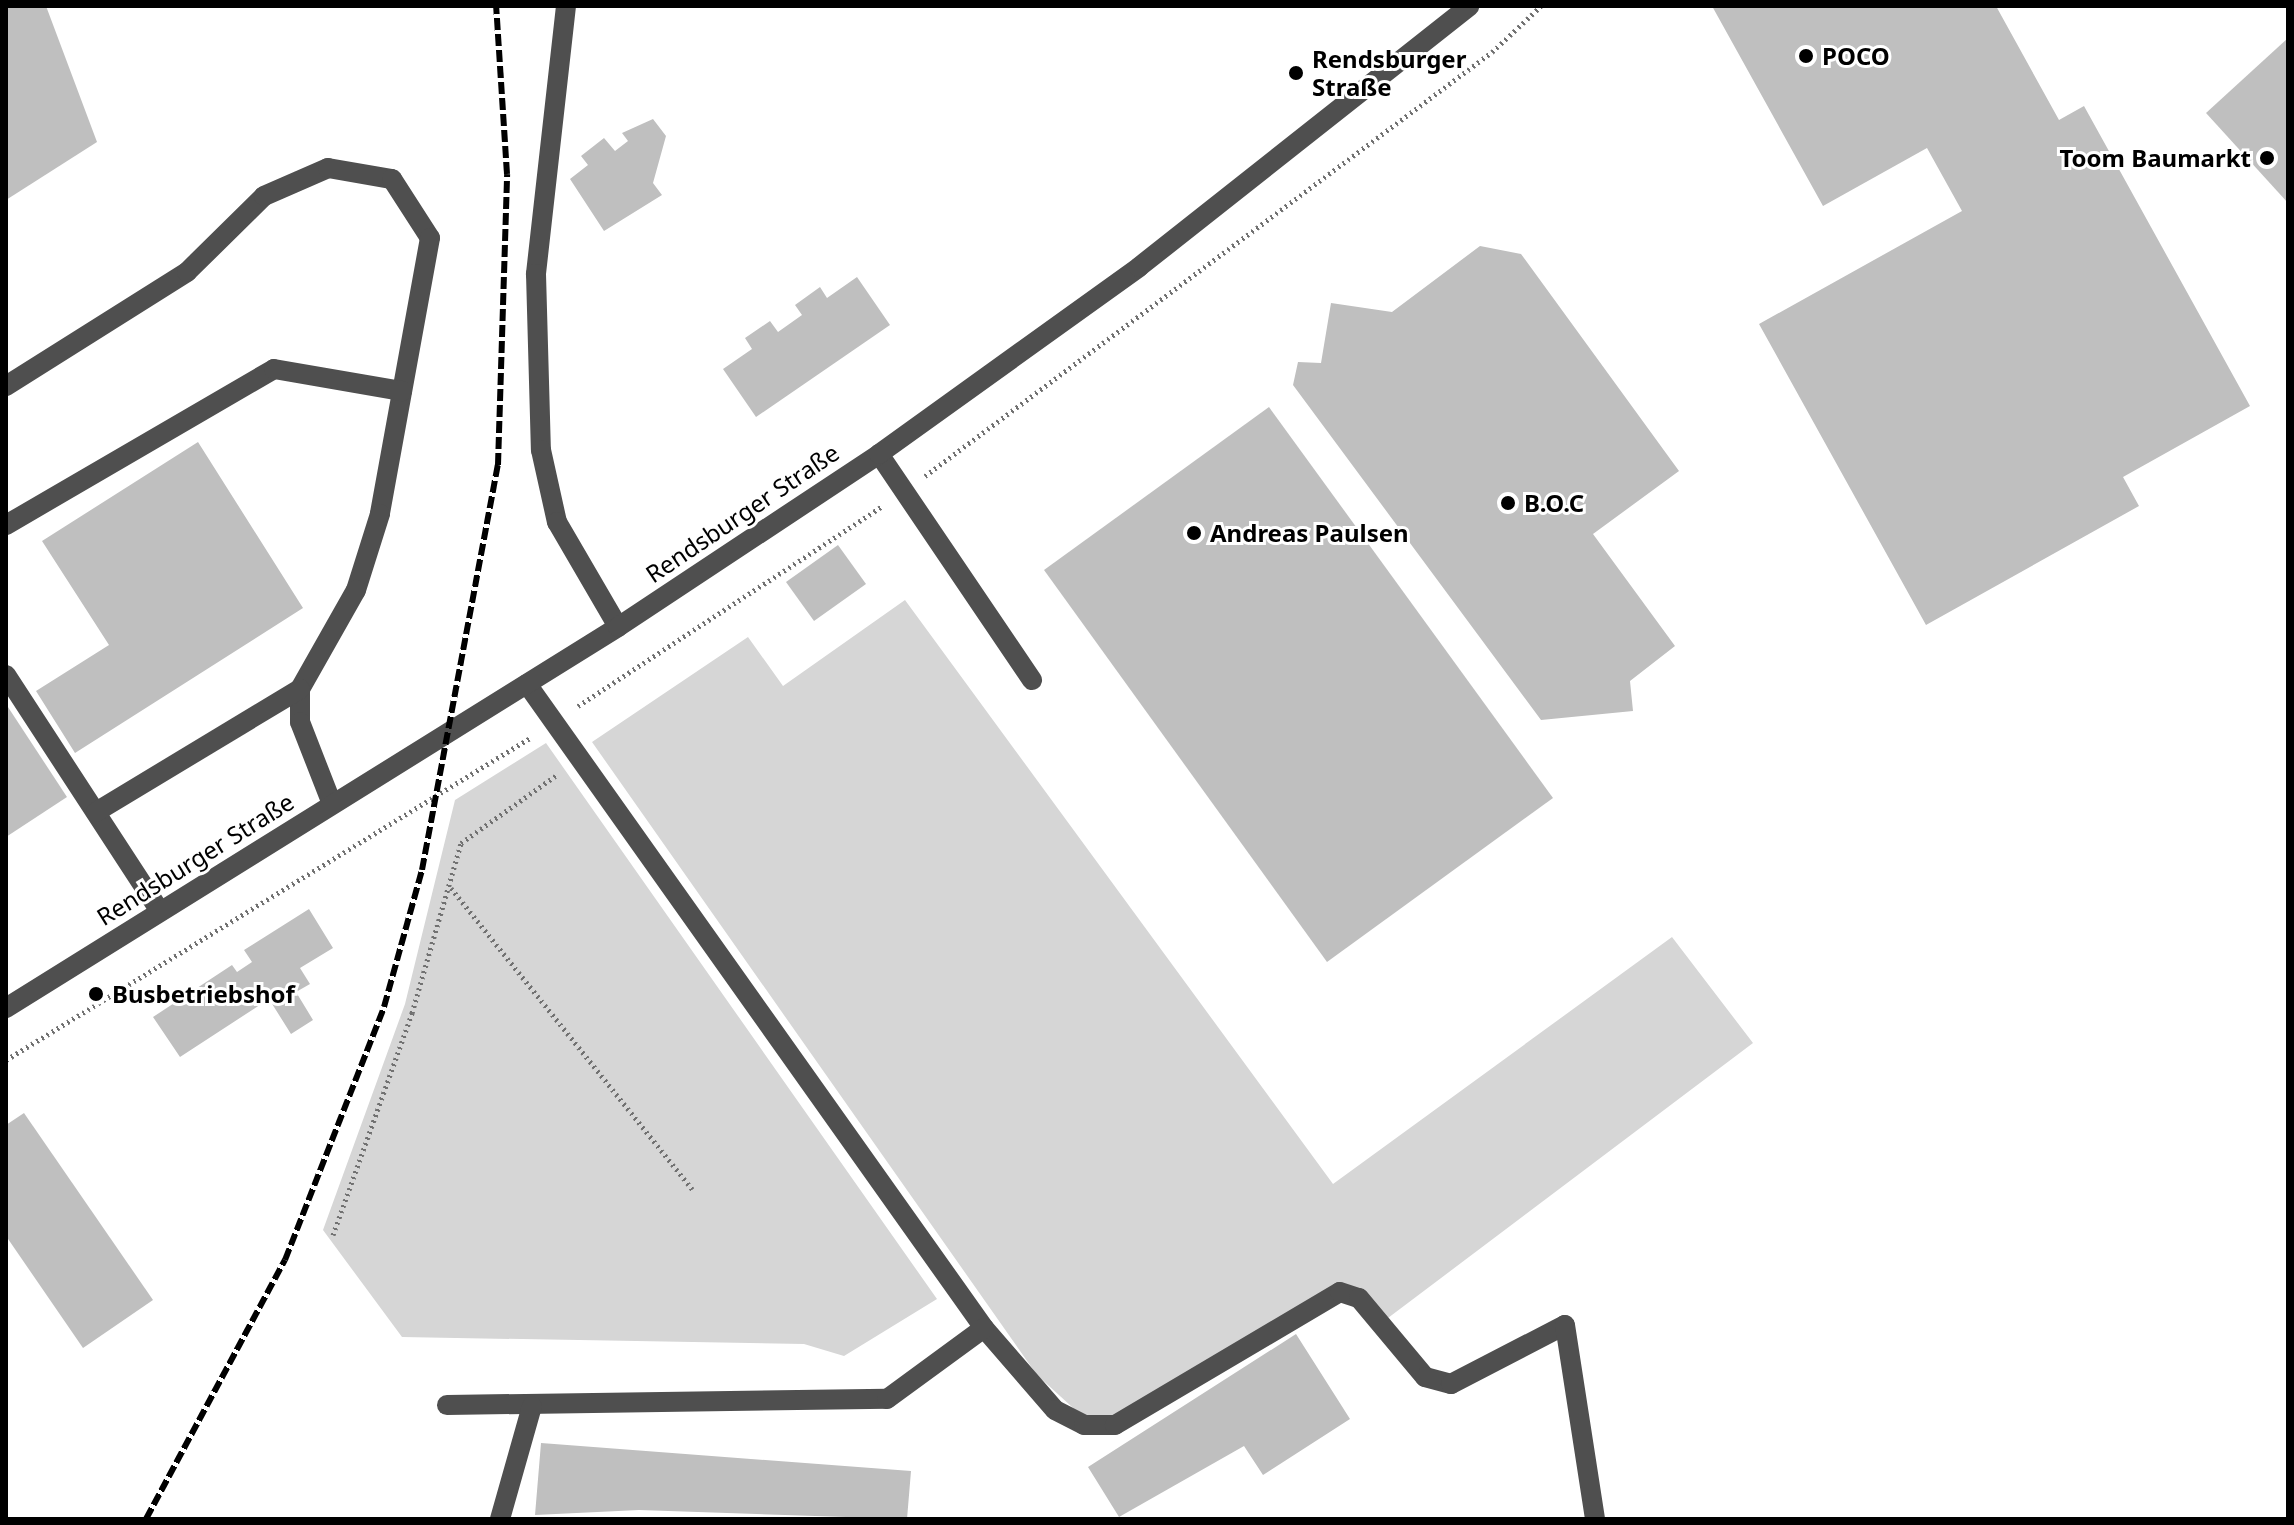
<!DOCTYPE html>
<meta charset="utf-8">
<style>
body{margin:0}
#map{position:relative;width:2294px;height:1525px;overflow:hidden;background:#fff;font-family:"Noto Sans",sans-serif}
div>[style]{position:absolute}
.green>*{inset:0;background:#d6d6d6}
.building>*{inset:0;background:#bfbfbf}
.path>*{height:5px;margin-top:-2.5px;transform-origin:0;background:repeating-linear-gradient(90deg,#717171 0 2px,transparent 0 6px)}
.minor>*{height:20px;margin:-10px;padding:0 10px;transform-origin:10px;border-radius:10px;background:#4f4f4f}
.rail>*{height:6px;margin-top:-3px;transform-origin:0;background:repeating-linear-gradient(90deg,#000 0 12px,transparent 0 16px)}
.dots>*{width:22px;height:22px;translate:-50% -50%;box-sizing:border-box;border:4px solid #fff;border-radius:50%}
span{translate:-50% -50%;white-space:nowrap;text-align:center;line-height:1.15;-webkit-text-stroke:6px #fff;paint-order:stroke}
.poi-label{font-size:24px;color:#000;font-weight:700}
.left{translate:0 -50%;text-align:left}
.right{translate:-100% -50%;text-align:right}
.street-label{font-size:24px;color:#000}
.frame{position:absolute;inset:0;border:8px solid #000;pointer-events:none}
</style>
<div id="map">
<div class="green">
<div style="clip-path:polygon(905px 600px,1333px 1184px,1672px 937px,1753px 1043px,1384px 1321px,1352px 1290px,1128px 1415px,1083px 1417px,1037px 1375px,592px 742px,748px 637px,783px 686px)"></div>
<div style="clip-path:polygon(546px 743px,937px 1299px,844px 1356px,804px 1344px,402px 1337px,323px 1230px,405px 1004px,455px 800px)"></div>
</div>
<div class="building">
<div style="clip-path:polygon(6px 6px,46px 6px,97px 142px,6px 200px)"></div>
<div style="clip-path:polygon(1712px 6px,1996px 6px,2059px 120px,2084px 106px,2250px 406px,2123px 477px,2139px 506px,1926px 625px,1759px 324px,1962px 211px,1927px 148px,1823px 206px)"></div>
<div style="clip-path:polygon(2288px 38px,2288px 203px,2206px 113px)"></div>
<div style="clip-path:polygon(653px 119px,666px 136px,653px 183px,662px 195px,604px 231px,570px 179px,588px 165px,581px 156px,604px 138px,615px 151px,628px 141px,622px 133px)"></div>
<div style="clip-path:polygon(1480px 246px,1521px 254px,1679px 471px,1593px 534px,1675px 646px,1630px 681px,1633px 711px,1541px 720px,1293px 385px,1298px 362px,1321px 363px,1331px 303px,1392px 312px)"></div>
<div style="clip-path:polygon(857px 277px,890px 325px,756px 417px,723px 369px,752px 349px,745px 338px,770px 321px,778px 332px,802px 315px,795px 305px,820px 287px,827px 298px)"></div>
<div style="clip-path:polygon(1269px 407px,1553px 798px,1327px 962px,1044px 570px)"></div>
<div style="clip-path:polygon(198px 442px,303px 608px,75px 753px,36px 691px,109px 645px,42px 541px)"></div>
<div style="clip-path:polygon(838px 545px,866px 584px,814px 621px,786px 582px)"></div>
<div style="clip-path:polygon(6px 704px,67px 797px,6px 837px)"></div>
<div style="clip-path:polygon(309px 909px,333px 948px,300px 968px,310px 984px,296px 992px,313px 1020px,291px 1034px,269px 999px,180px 1057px,153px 1017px,232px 965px,237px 972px,252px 962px,244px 950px)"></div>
<div style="clip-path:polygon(24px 1113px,153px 1300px,83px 1348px,6px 1236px,6px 1125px)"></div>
<div style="clip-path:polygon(1296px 1334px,1350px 1419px,1263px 1475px,1244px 1446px,1119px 1517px,1088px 1467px)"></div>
<div style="clip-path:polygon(541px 1443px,911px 1471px,907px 1519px,639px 1510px,535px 1515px)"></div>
</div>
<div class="path">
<div style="left:925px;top:476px;width:708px;rotate:-36.79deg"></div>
<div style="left:1492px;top:52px;width:67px;rotate:-43.2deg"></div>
<div style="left:578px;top:706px;width:363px;rotate:-33.3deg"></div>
<div style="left:451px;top:888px;width:386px;rotate:51.3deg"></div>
<div style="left:6px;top:1060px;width:615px;rotate:-31.57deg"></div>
<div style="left:333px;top:1235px;width:236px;rotate:-70.4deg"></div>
<div style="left:412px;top:1013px;width:177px;rotate:-73.9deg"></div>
<div style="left:461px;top:843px;width:119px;rotate:-35.4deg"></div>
</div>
<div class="minor">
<div style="left:566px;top:6px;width:270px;rotate:96.4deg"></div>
<div style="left:536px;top:274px;width:176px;rotate:88.4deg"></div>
<div style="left:541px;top:450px;width:74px;rotate:77.5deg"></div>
<div style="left:557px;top:522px;width:121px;rotate:59.8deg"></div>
<div style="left:6px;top:386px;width:214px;rotate:-32.2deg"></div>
<div style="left:187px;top:272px;width:108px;rotate:-44.6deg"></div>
<div style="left:264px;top:196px;width:70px;rotate:-23.6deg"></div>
<div style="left:328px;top:168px;width:65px;rotate:9.8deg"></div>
<div style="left:392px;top:179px;width:70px;rotate:57.2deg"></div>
<div style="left:430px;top:238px;width:280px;rotate:100.3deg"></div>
<div style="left:380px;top:514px;width:80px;rotate:107.5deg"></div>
<div style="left:356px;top:590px;width:114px;rotate:119.5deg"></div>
<div style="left:300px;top:689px;width:33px;rotate:90deg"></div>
<div style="left:300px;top:722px;width:88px;rotate:68.7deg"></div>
<div style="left:879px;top:454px;width:273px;rotate:55.9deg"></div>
<div style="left:6px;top:525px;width:310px;rotate:-30.2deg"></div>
<div style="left:274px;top:369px;width:130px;rotate:9.8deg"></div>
<div style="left:6px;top:675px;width:282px;rotate:56.9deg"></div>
<div style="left:527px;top:684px;width:790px;rotate:54.64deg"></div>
<div style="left:984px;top:1328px;width:108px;rotate:49.1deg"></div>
<div style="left:1055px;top:1410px;width:33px;rotate:27deg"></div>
<div style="left:1084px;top:1425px;width:31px"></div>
<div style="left:1115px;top:1425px;width:261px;rotate:-30.6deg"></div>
<div style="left:1340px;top:1292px;width:20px;rotate:18deg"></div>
<div style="left:1359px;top:1298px;width:103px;rotate:50.1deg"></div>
<div style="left:1425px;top:1377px;width:27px;rotate:15deg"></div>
<div style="left:1451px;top:1384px;width:128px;rotate:-27.4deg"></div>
<div style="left:1565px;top:1325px;width:196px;rotate:81.2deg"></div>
<div style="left:96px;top:812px;width:238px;rotate:-31.1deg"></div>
<div style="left:6px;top:1008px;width:721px;rotate:-31.9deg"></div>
<div style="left:618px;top:627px;width:313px;rotate:-33.5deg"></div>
<div style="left:879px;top:454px;width:320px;rotate:-35.7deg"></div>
<div style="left:1139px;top:267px;width:421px;rotate:-38.3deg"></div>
<div style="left:447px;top:1405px;width:440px;rotate:-0.8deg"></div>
<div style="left:887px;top:1399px;width:120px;rotate:-36.2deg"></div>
<div style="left:500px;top:1519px;width:117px;rotate:-74.2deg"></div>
</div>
<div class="rail">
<div style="left:146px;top:1519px;width:294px;rotate:-61.8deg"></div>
<div style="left:285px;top:1260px;width:272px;rotate:-68.6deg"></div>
<div style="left:384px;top:1007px;width:142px;rotate:-74.5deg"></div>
<div style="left:422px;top:870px;width:412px;rotate:-79.4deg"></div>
<div style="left:498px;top:465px;width:291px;rotate:-88.2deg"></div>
<div style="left:507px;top:174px;width:168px;rotate:-93.7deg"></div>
</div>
<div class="dots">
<div style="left:1806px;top:56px;background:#000"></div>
<div style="left:1296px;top:73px;background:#000"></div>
<div style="left:2267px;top:158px;background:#000"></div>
<div style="left:1508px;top:503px;background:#000"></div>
<div style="left:1194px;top:533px;background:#000"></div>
<div style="left:96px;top:994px;background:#000"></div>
</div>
<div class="poi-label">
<span class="left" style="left:1822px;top:56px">POCO</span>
<span class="left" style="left:1312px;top:73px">Rendsburger<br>Straße</span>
<span class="right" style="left:2251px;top:158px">Toom Baumarkt</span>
<span class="left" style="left:1524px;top:503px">B.O.C</span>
<span class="left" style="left:1210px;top:533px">Andreas Paulsen</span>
<span class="left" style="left:112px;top:994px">Busbetriebshof</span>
</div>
<div class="street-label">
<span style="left:742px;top:513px;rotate:-34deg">Rendsburger Straße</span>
<span style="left:195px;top:859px;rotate:-32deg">Rendsburger Straße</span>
</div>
<div class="frame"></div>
</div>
